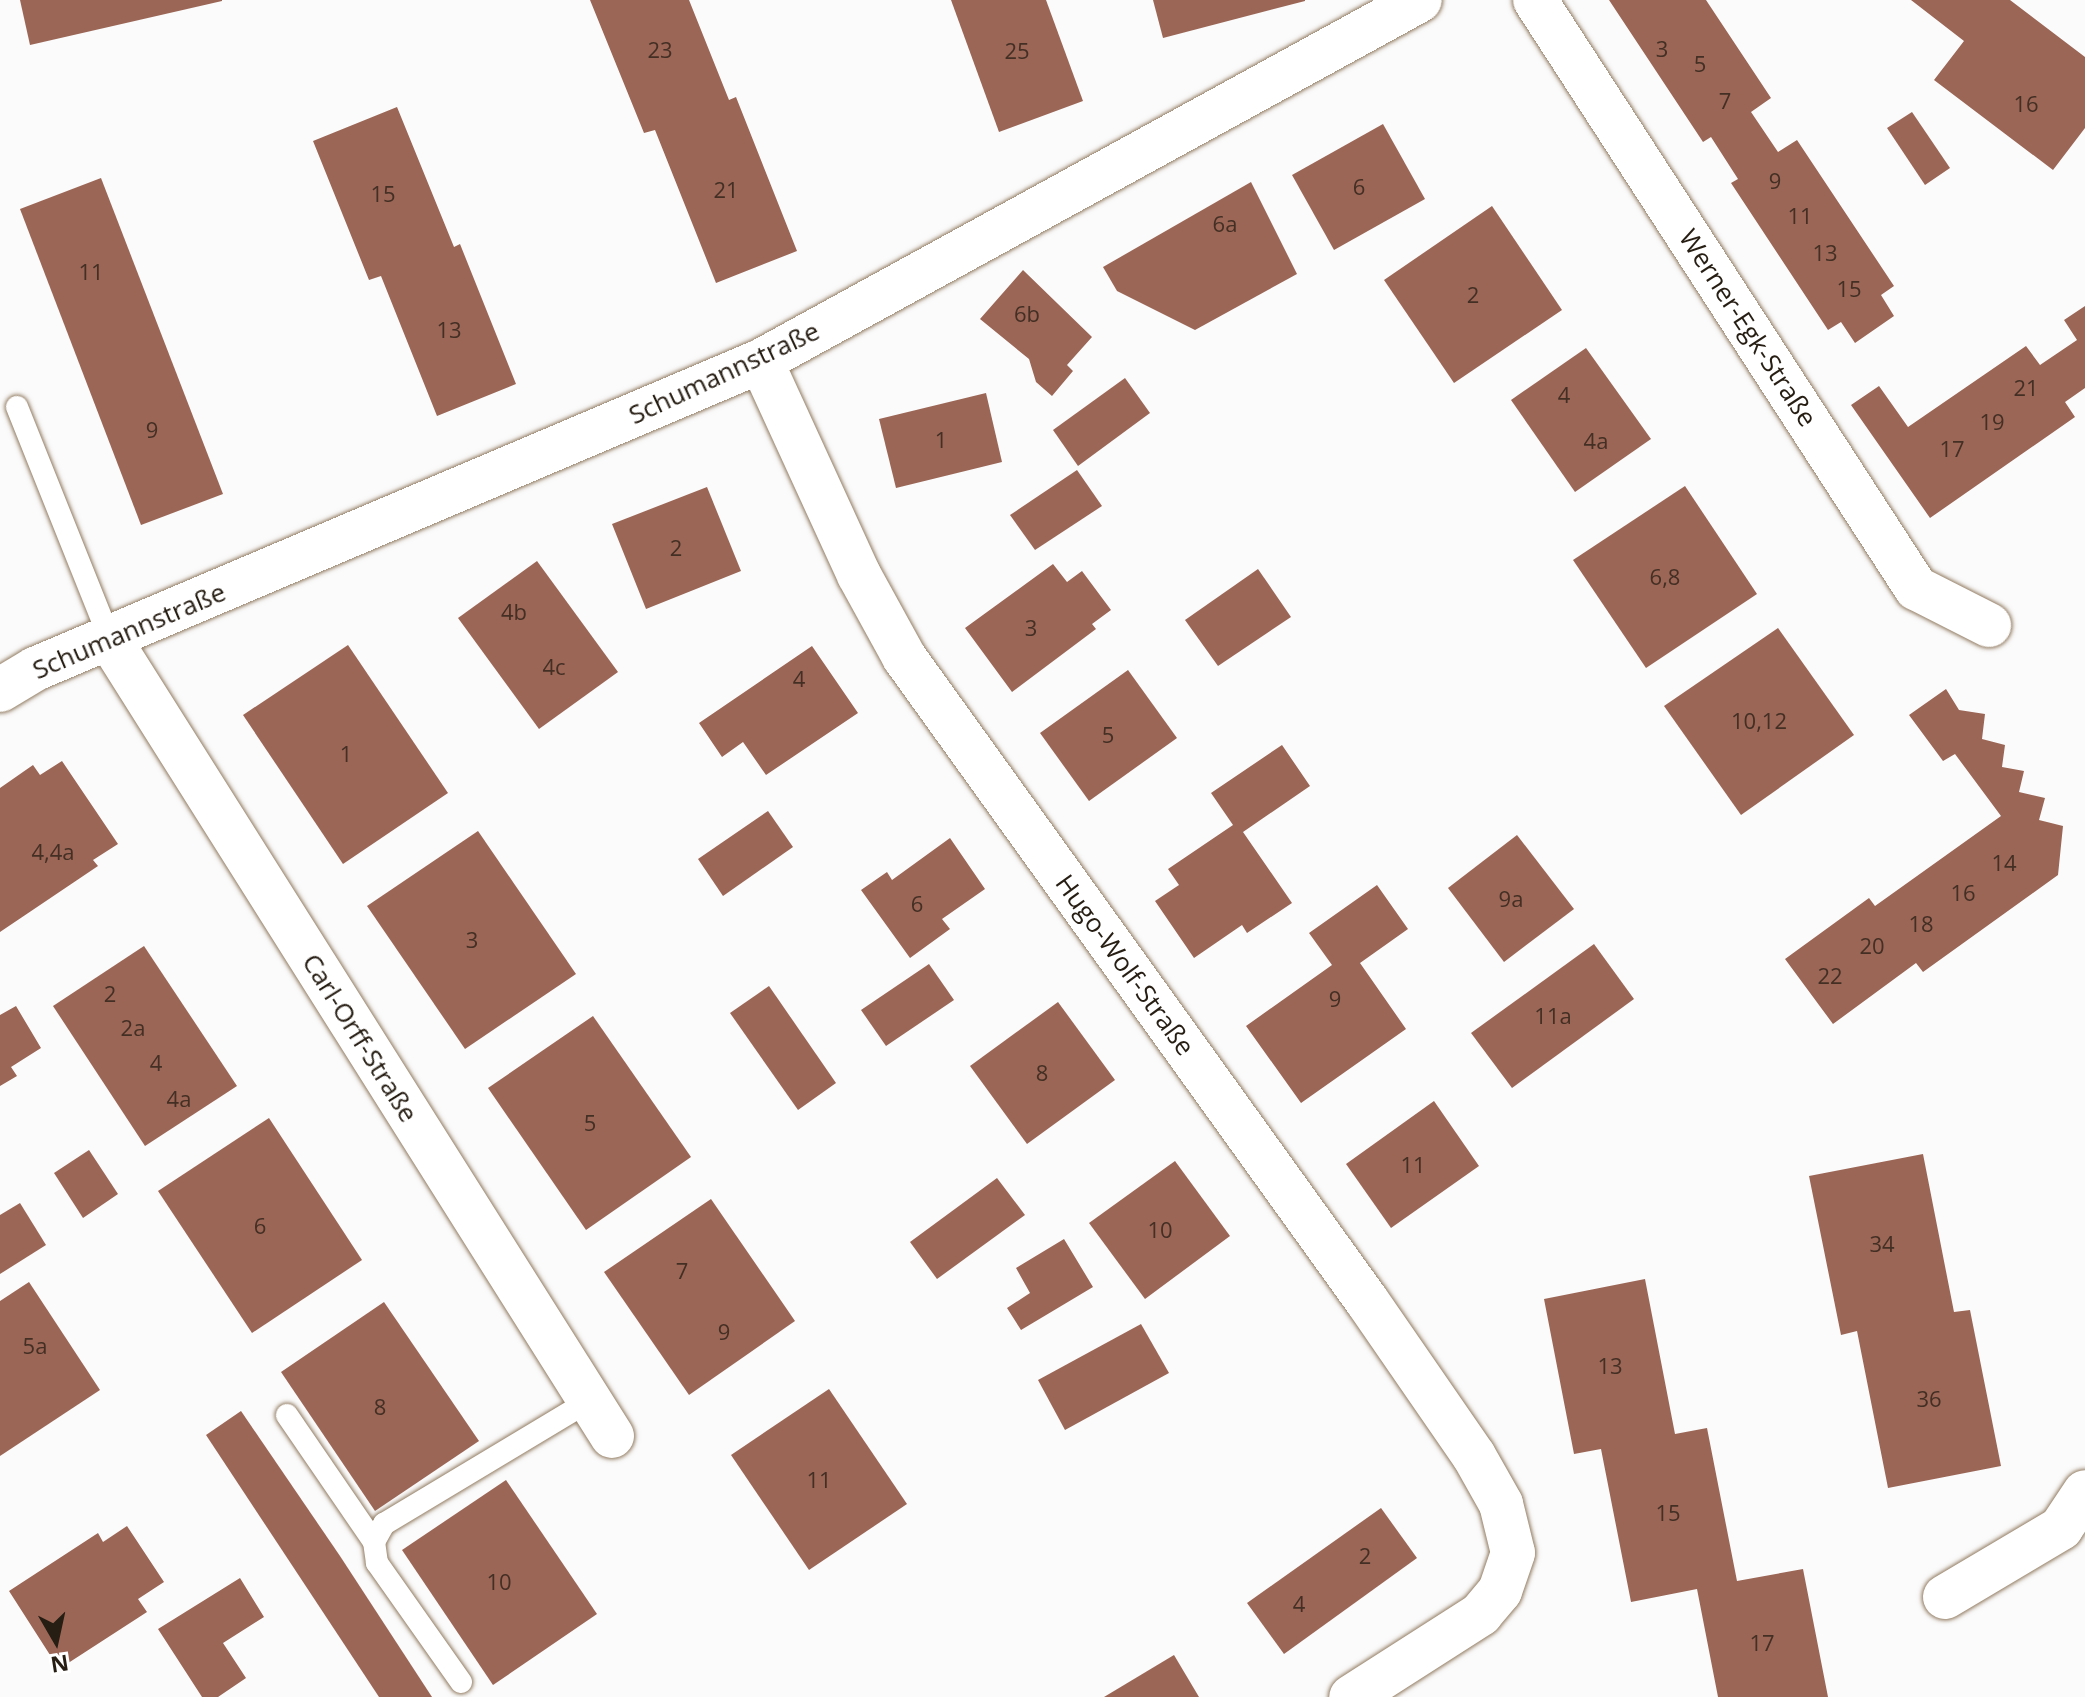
<!DOCTYPE html>
<meta charset="utf-8">
<style>
body{margin:0}
#map{position:relative;width:2085px;height:1697px;overflow:hidden;background:#fbfbfb;font-family:"Open Sans",sans-serif}
div>[style]{position:absolute}
.building>*{inset:0;background:#9b6656}
.roads{filter:drop-shadow(0 0 2px #927c62) drop-shadow(0 0 2px #927c62)}
.service>*{height:22px;margin:-11px;padding:0 11px;transform-origin:11px;border-radius:11px;background:#fff}
.minor>*{height:44px;margin:-22px;padding:0 22px;transform-origin:22px;border-radius:22px;background:#fff}
span{translate:-50% -50%;white-space:nowrap;text-align:center;line-height:1.15;-webkit-text-stroke:6px #fff;paint-order:stroke}
.number-label{font-size:22px;color:#432f24}
.number-label span{-webkit-text-stroke-width:0}
.street-label{font-size:26px;color:#261d13}
.north{position:absolute;left:16px;top:1601px;width:80px;height:80px;-webkit-text-stroke:6px #fff;paint-order:stroke;rotate:171deg;font-size:22px;font-weight:700;line-height:32px;text-align:center;color:#261d13}
.north::after{content:'';display:block;margin:auto;width:28px;height:36px;background:#261d13;clip-path:polygon(50% 0,100% 100%,50% 72%,0 100%)}
</style>
<div id="map">
<div class="building">
<div style="clip-path:polygon(20px 0,222px 0,222px 1px,30px 45px)"></div>
<div style="clip-path:polygon(590px 0,689px 0,729px 100px,736px 97px,797px 251px,716px 283px,655px 130px,644px 133px)"></div>
<div style="clip-path:polygon(951px 0,1046px 0,1083px 101px,999px 132px)"></div>
<div style="clip-path:polygon(1153px 0,1305px 0,1305px 1px,1163px 38px)"></div>
<div style="clip-path:polygon(1609px 0,1706px 0,1771px 98px,1751px 112px,1778px 152px,1797px 140px,1894px 286px,1881px 295px,1894px 316px,1855px 343px,1841px 322px,1828px 330px,1731px 183px,1738px 179px,1711px 137px,1703px 142px)"></div>
<div style="clip-path:polygon(1911px 0,2010px 0,2085px 57px,2085px 128px,2053px 170px,1934px 80px,1964px 41px)"></div>
<div style="clip-path:polygon(397px 107px,454px 247px,460px 244px,516px 384px,437px 416px,381px 276px,369px 280px,313px 141px)"></div>
<div style="clip-path:polygon(1912px 112px,1950px 168px,1925px 185px,1887px 128px)"></div>
<div style="clip-path:polygon(1383px 124px,1425px 199px,1334px 250px,1292px 175px)"></div>
<div style="clip-path:polygon(101px 178px,223px 494px,141px 525px,20px 209px)"></div>
<div style="clip-path:polygon(1251px 182px,1297px 274px,1195px 330px,1117px 291px,1103px 267px)"></div>
<div style="clip-path:polygon(1492px 206px,1562px 310px,1454px 383px,1384px 280px)"></div>
<div style="clip-path:polygon(1023px 270px,1092px 337px,1067px 365px,1073px 371px,1052px 396px,1036px 382px,1029px 359px,980px 319px)"></div>
<div style="clip-path:polygon(2085px 306px,2085px 388px,2065px 402px,2075px 417px,1930px 518px,1851px 405px,1879px 386px,1908px 427px,2026px 346px,2040px 365px,2077px 340px,2064px 320px)"></div>
<div style="clip-path:polygon(1586px 348px,1651px 439px,1575px 492px,1511px 400px)"></div>
<div style="clip-path:polygon(1125px 378px,1150px 413px,1078px 466px,1053px 430px)"></div>
<div style="clip-path:polygon(986px 393px,1002px 462px,896px 488px,879px 419px)"></div>
<div style="clip-path:polygon(1077px 470px,1102px 506px,1035px 550px,1010px 515px)"></div>
<div style="clip-path:polygon(1685px 486px,1757px 594px,1646px 668px,1573px 560px)"></div>
<div style="clip-path:polygon(707px 487px,741px 571px,646px 609px,612px 524px)"></div>
<div style="clip-path:polygon(537px 561px,618px 672px,539px 729px,458px 618px)"></div>
<div style="clip-path:polygon(1053px 564px,1067px 582px,1082px 571px,1111px 610px,1092px 624px,1096px 629px,1012px 692px,965px 628px)"></div>
<div style="clip-path:polygon(1258px 569px,1291px 617px,1218px 666px,1185px 620px)"></div>
<div style="clip-path:polygon(1778px 628px,1854px 735px,1741px 815px,1664px 706px)"></div>
<div style="clip-path:polygon(348px 645px,448px 793px,343px 864px,243px 715px)"></div>
<div style="clip-path:polygon(812px 646px,858px 713px,766px 775px,743px 742px,722px 757px,699px 723px)"></div>
<div style="clip-path:polygon(1128px 670px,1177px 738px,1089px 801px,1040px 733px)"></div>
<div style="clip-path:polygon(1946px 689px,1959px 710px,1985px 714px,1982px 739px,2005px 745px,2002px 767px,2024px 771px,2019px 792px,2045px 798px,2039px 820px,2063px 826px,2058px 875px,1923px 972px,1916px 963px,1833px 1024px,1785px 959px,1869px 898px,1875px 906px,2001px 816px,1955px 754px,1943px 761px,1909px 715px)"></div>
<div style="clip-path:polygon(1282px 745px,1310px 786px,1243px 832px,1292px 903px,1247px 933px,1242px 925px,1194px 958px,1155px 901px,1179px 885px,1168px 869px,1233px 825px,1211px 793px)"></div>
<div style="clip-path:polygon(62px 761px,118px 844px,93px 860px,98px 866px,0 932px,0 788px,33px 765px,40px 775px)"></div>
<div style="clip-path:polygon(768px 811px,793px 847px,723px 896px,698px 859px)"></div>
<div style="clip-path:polygon(478px 831px,576px 974px,465px 1049px,367px 906px)"></div>
<div style="clip-path:polygon(1517px 835px,1574px 909px,1504px 962px,1448px 888px)"></div>
<div style="clip-path:polygon(950px 838px,985px 889px,942px 919px,950px 929px,910px 958px,861px 890px,887px 872px,892px 880px)"></div>
<div style="clip-path:polygon(1377px 885px,1408px 929px,1360px 963px,1406px 1029px,1301px 1103px,1246px 1026px,1332px 965px,1309px 933px)"></div>
<div style="clip-path:polygon(1594px 944px,1634px 999px,1512px 1088px,1471px 1033px)"></div>
<div style="clip-path:polygon(144px 946px,237px 1086px,145px 1146px,53px 1006px)"></div>
<div style="clip-path:polygon(929px 964px,954px 1000px,886px 1046px,861px 1010px)"></div>
<div style="clip-path:polygon(769px 986px,836px 1083px,798px 1110px,730px 1013px)"></div>
<div style="clip-path:polygon(1058px 1002px,1115px 1080px,1027px 1144px,970px 1066px)"></div>
<div style="clip-path:polygon(16px 1006px,41px 1048px,11px 1067px,17px 1076px,0 1086px,0 1015px)"></div>
<div style="clip-path:polygon(593px 1016px,691px 1157px,586px 1230px,488px 1088px)"></div>
<div style="clip-path:polygon(1434px 1101px,1479px 1166px,1391px 1228px,1346px 1164px)"></div>
<div style="clip-path:polygon(269px 1118px,362px 1260px,252px 1333px,158px 1191px)"></div>
<div style="clip-path:polygon(89px 1150px,118px 1194px,83px 1218px,54px 1173px)"></div>
<div style="clip-path:polygon(1923px 1154px,1954px 1312px,1970px 1310px,2001px 1466px,1888px 1488px,1857px 1331px,1841px 1335px,1809px 1176px)"></div>
<div style="clip-path:polygon(1175px 1161px,1230px 1236px,1145px 1299px,1089px 1223px)"></div>
<div style="clip-path:polygon(997px 1178px,1025px 1215px,937px 1279px,910px 1242px)"></div>
<div style="clip-path:polygon(711px 1199px,795px 1321px,689px 1395px,604px 1272px)"></div>
<div style="clip-path:polygon(20px 1203px,46px 1245px,0 1274px,0 1215px)"></div>
<div style="clip-path:polygon(1064px 1239px,1093px 1287px,1021px 1330px,1007px 1308px,1030px 1293px,1016px 1268px)"></div>
<div style="clip-path:polygon(1645px 1279px,1675px 1434px,1707px 1428px,1737px 1581px,1803px 1569px,1828px 1697px,1718px 1697px,1697px 1589px,1631px 1602px,1601px 1449px,1574px 1454px,1544px 1299px)"></div>
<div style="clip-path:polygon(29px 1282px,100px 1390px,0 1456px,0 1301px)"></div>
<div style="clip-path:polygon(384px 1302px,479px 1441px,375px 1511px,281px 1372px)"></div>
<div style="clip-path:polygon(1141px 1324px,1169px 1373px,1065px 1430px,1038px 1380px)"></div>
<div style="clip-path:polygon(829px 1389px,907px 1504px,809px 1570px,731px 1455px)"></div>
<div style="clip-path:polygon(241px 1411px,340px 1556px,432px 1697px,379px 1697px,206px 1435px)"></div>
<div style="clip-path:polygon(506px 1480px,597px 1614px,493px 1685px,402px 1550px)"></div>
<div style="clip-path:polygon(1381px 1508px,1417px 1558px,1284px 1654px,1247px 1603px)"></div>
<div style="clip-path:polygon(127px 1526px,164px 1582px,138px 1599px,147px 1612px,59px 1669px,9px 1591px,98px 1533px,103px 1542px)"></div>
<div style="clip-path:polygon(240px 1578px,264px 1617px,223px 1643px,246px 1678px,218px 1697px,202px 1697px,158px 1629px)"></div>
<div style="clip-path:polygon(1174px 1655px,1199px 1697px,1104px 1697px)"></div>
</div>
<div class="roads">
<div class="service">
<div style="left:17px;top:407px;width:251px;rotate:68.2deg"></div>
<div style="left:287px;top:1415px;width:154px;rotate:55.6deg"></div>
<div style="left:461px;top:1682px;width:146px;rotate:-125.2deg"></div>
<div style="left:377px;top:1563px;width:21px;rotate:-98deg"></div>
<div style="left:374px;top:1542px;width:21px;rotate:-61deg"></div>
<div style="left:384px;top:1524px;width:239px;rotate:-31deg"></div>
</div>
<div class="minor">
<div style="left:1535px;top:0;width:701px;rotate:57.06deg"></div>
<div style="left:1916px;top:588px;width:82px;rotate:26.9deg"></div>
<div style="left:761px;top:361px;width:235px;rotate:65.4deg"></div>
<div style="left:859px;top:575px;width:94px;rotate:61.2deg"></div>
<div style="left:904px;top:657px;width:793px;rotate:54.29deg"></div>
<div style="left:1367px;top:1301px;width:188px;rotate:55.4deg"></div>
<div style="left:1474px;top:1456px;width:55px;rotate:60.6deg"></div>
<div style="left:1501px;top:1504px;width:50px;rotate:76.2deg"></div>
<div style="left:1513px;top:1553px;width:40px;rotate:108.9deg"></div>
<div style="left:1500px;top:1591px;width:30px;rotate:130deg"></div>
<div style="left:1481px;top:1614px;width:154px;rotate:147.4deg"></div>
<div style="left:110px;top:640px;width:941px;rotate:57.76deg"></div>
<div style="left:0;top:690px;width:41px;rotate:-31deg"></div>
<div style="left:35px;top:669px;width:789px;rotate:-22.99deg"></div>
<div style="left:761px;top:361px;width:751px;rotate:-28.71deg"></div>
<div style="left:1945px;top:1597px;width:135px;rotate:-30.7deg"></div>
<div style="left:2061px;top:1528px;width:43px;rotate:-56.3deg"></div>
</div>
</div>
<div class="number-label">
<span style="left:1662px;top:49px">3</span>
<span style="left:660px;top:50px">23</span>
<span style="left:1017px;top:51px">25</span>
<span style="left:1700px;top:64px">5</span>
<span style="left:1725px;top:101px">7</span>
<span style="left:2026px;top:104px">16</span>
<span style="left:1775px;top:181px">9</span>
<span style="left:1359px;top:187px">6</span>
<span style="left:726px;top:190px">21</span>
<span style="left:383px;top:194px">15</span>
<span style="left:1800px;top:216px">11</span>
<span style="left:1225px;top:224px">6a</span>
<span style="left:1825px;top:253px">13</span>
<span style="left:91px;top:272px">11</span>
<span style="left:1849px;top:289px">15</span>
<span style="left:1473px;top:295px">2</span>
<span style="left:1027px;top:314px">6b</span>
<span style="left:449px;top:330px">13</span>
<span style="left:2026px;top:388px">21</span>
<span style="left:1564px;top:395px">4</span>
<span style="left:1992px;top:422px">19</span>
<span style="left:152px;top:430px">9</span>
<span style="left:941px;top:440px">1</span>
<span style="left:1596px;top:441px">4a</span>
<span style="left:1952px;top:449px">17</span>
<span style="left:676px;top:548px">2</span>
<span style="left:1665px;top:577px">6,8</span>
<span style="left:514px;top:612px">4b</span>
<span style="left:1031px;top:628px">3</span>
<span style="left:554px;top:667px">4c</span>
<span style="left:799px;top:679px">4</span>
<span style="left:1759px;top:721px">10,12</span>
<span style="left:1108px;top:735px">5</span>
<span style="left:346px;top:754px">1</span>
<span style="left:53px;top:852px">4,4a</span>
<span style="left:2004px;top:863px">14</span>
<span style="left:1963px;top:893px">16</span>
<span style="left:1511px;top:899px">9a</span>
<span style="left:917px;top:904px">6</span>
<span style="left:1921px;top:924px">18</span>
<span style="left:472px;top:940px">3</span>
<span style="left:1872px;top:946px">20</span>
<span style="left:1830px;top:976px">22</span>
<span style="left:110px;top:994px">2</span>
<span style="left:1335px;top:999px">9</span>
<span style="left:1553px;top:1016px">11a</span>
<span style="left:133px;top:1028px">2a</span>
<span style="left:156px;top:1063px">4</span>
<span style="left:1042px;top:1073px">8</span>
<span style="left:179px;top:1099px">4a</span>
<span style="left:590px;top:1123px">5</span>
<span style="left:1413px;top:1165px">11</span>
<span style="left:260px;top:1226px">6</span>
<span style="left:1160px;top:1230px">10</span>
<span style="left:1882px;top:1244px">34</span>
<span style="left:682px;top:1271px">7</span>
<span style="left:724px;top:1332px">9</span>
<span style="left:35px;top:1346px">5a</span>
<span style="left:1610px;top:1366px">13</span>
<span style="left:1929px;top:1399px">36</span>
<span style="left:380px;top:1407px">8</span>
<span style="left:819px;top:1480px">11</span>
<span style="left:1668px;top:1513px">15</span>
<span style="left:1365px;top:1556px">2</span>
<span style="left:499px;top:1582px">10</span>
<span style="left:1299px;top:1604px">4</span>
<span style="left:1762px;top:1643px">17</span>
</div>
<div class="street-label">
<span style="left:1748px;top:328px;rotate:57deg">Werner-Egk-Straße</span>
<span style="left:724px;top:373px;rotate:-25deg">Schumannstraße</span>
<span style="left:129px;top:631px;rotate:-23deg">Schumannstraße</span>
<span style="left:1125px;top:965px;rotate:54deg">Hugo-Wolf-Straße</span>
<span style="left:360px;top:1038px;rotate:58deg">Carl-Orff-Straße</span>
</div>
<div class="north">N</div>
</div>
